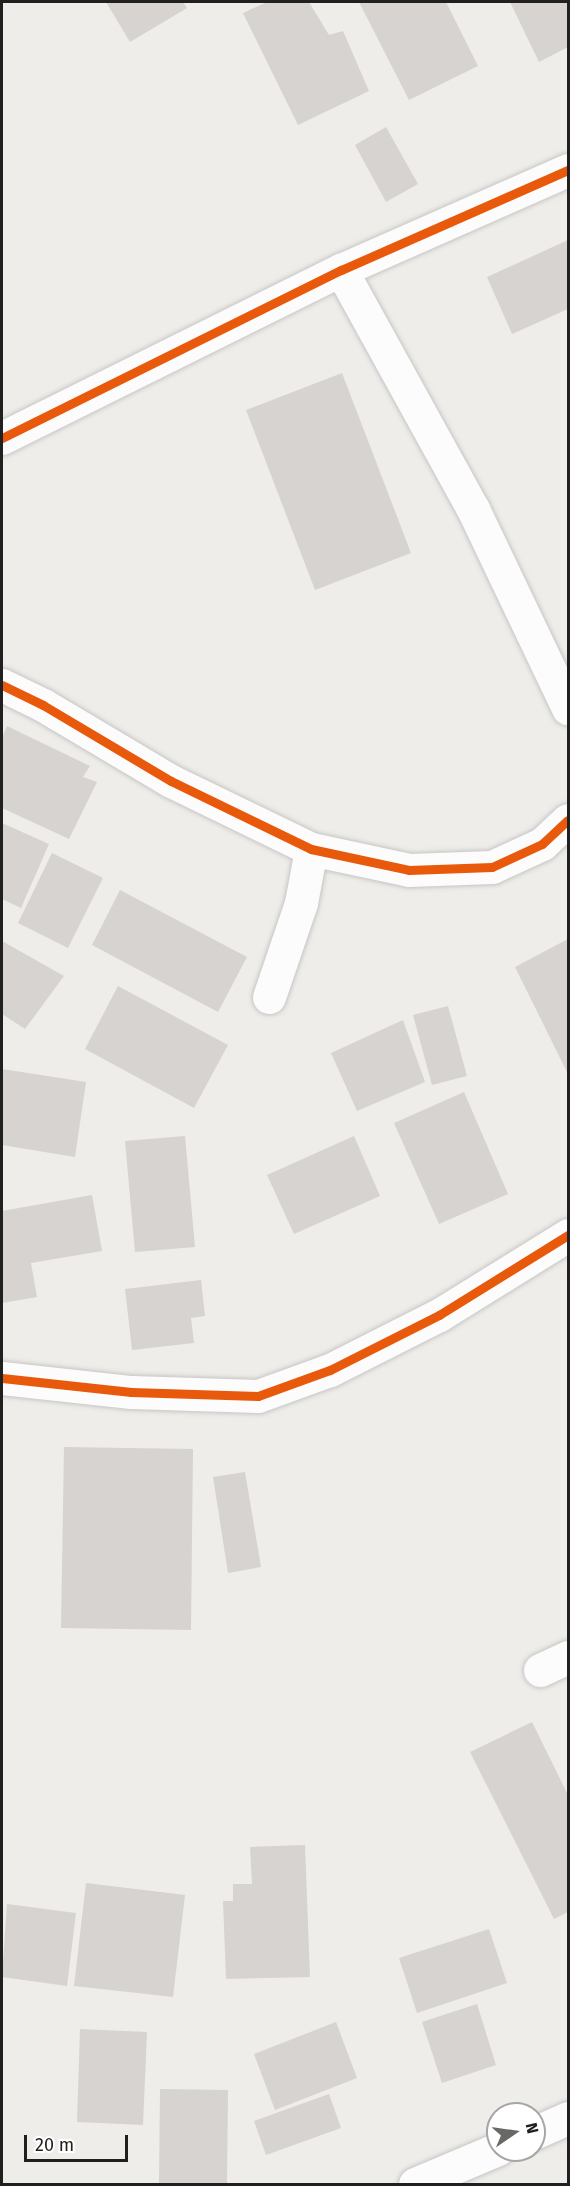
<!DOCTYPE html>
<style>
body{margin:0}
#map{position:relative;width:570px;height:2186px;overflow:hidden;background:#efede9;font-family:"Fira Sans",sans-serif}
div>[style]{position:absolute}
.building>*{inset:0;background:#d6d3d0}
.roads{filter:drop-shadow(0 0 2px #c7c6c5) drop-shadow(0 0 2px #c7c6c5)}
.street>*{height:33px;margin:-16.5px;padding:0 16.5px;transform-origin:16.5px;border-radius:16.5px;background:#fdfcfc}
.cycleway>*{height:9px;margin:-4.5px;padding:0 4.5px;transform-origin:4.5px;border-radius:4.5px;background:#e8590c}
span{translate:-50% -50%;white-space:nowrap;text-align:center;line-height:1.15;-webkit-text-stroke:4.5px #fff;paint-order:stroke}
.frame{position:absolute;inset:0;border:3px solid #202020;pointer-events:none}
.north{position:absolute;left:486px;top:2102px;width:60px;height:60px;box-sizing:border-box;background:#fff;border:2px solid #a6a6a6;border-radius:50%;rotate:77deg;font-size:16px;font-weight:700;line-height:24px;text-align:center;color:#202020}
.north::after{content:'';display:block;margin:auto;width:21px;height:27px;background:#686866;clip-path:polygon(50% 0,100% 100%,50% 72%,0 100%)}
.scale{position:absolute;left:24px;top:2135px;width:104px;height:27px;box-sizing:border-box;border:3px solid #202020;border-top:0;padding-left:8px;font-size:18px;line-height:21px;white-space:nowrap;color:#202020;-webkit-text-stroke:4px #fff;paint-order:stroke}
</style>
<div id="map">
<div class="building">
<div style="clip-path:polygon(106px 2px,183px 2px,187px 8px,130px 42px)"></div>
<div style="clip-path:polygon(267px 2px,309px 2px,329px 35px,343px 31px,369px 91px,298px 125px,243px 13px)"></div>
<div style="clip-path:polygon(359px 2px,446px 2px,478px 66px,409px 100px)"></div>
<div style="clip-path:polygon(510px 2px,568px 2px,568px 47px,539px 62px)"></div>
<div style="clip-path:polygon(386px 127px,418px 184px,386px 202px,355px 145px)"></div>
<div style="clip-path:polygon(568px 240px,568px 309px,512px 334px,487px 277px)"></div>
<div style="clip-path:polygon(342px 373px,411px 553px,315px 590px,246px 410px)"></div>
<div style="clip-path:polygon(7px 726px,90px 766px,83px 777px,97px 782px,69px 839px,2px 808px,2px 738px)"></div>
<div style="clip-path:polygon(2px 823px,49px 844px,21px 908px,2px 899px)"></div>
<div style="clip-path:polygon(52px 853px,103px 878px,68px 948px,18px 923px)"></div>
<div style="clip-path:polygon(120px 890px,247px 957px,218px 1012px,92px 945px)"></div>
<div style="clip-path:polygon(568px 939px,568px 1074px,515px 967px)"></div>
<div style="clip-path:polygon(2px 941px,64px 976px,25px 1029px,2px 1014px)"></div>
<div style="clip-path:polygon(118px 986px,228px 1045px,194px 1108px,85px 1049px)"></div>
<div style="clip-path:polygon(448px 1006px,467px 1076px,432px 1085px,413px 1015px)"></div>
<div style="clip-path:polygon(403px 1020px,425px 1082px,357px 1111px,331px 1053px)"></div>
<div style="clip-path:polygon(2px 1069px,86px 1082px,75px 1157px,2px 1145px)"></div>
<div style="clip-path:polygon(464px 1092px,508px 1194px,439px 1224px,394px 1123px)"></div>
<div style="clip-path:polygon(185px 1136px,195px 1247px,135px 1252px,125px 1141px)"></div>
<div style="clip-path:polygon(354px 1136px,380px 1196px,294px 1234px,267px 1175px)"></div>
<div style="clip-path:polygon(92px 1195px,102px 1251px,31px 1263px,37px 1297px,2px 1303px,2px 1211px)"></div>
<div style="clip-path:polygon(201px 1280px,205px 1316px,191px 1318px,194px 1343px,132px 1350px,125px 1289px)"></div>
<div style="clip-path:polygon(64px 1447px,193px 1449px,191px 1630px,61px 1628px)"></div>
<div style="clip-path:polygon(245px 1472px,261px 1567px,228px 1573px,213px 1477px)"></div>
<div style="clip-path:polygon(532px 1722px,568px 1795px,568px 1912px,554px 1919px,470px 1752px)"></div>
<div style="clip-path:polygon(305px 1845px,310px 1977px,226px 1979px,223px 1901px,233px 1901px,233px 1884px,252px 1884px,250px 1847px)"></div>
<div style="clip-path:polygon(86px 1883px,185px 1895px,173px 1997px,74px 1986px)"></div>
<div style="clip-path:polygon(7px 1904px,76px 1913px,67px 1986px,2px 1977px)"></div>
<div style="clip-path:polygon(489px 1929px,507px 1983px,417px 2013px,399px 1958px)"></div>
<div style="clip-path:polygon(477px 2004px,496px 2065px,442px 2083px,422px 2022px)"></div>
<div style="clip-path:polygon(336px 2022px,357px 2078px,275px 2110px,254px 2054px)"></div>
<div style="clip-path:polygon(80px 2029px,147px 2032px,143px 2125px,77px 2122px)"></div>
<div style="clip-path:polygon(160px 2089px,228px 2090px,227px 2184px,159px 2184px)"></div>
<div style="clip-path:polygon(329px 2094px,341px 2128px,266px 2155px,254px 2121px)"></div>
</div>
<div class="roads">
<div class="street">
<div style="left:341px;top:270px;width:273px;rotate:61.1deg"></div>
<div style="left:473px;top:509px;width:221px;rotate:64.5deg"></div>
<div style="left:2px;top:438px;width:378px;rotate:-26.4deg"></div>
<div style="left:341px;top:270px;width:248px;rotate:-23.8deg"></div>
<div style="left:2px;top:685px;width:46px;rotate:26deg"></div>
<div style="left:43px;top:705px;width:149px;rotate:30.7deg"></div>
<div style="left:171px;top:781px;width:156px;rotate:25.9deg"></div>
<div style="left:311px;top:849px;width:100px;rotate:12.1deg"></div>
<div style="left:409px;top:870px;width:83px;rotate:-2.1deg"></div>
<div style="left:492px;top:867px;width:55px;rotate:-24.7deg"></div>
<div style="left:542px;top:844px;width:35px;rotate:-43deg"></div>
<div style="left:269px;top:997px;width:99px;rotate:-71.2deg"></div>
<div style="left:301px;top:903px;width:55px;rotate:-79.5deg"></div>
<div style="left:2px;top:1378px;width:130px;rotate:6.2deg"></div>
<div style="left:131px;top:1392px;width:127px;rotate:1.8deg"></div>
<div style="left:258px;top:1396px;width:77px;rotate:-19.9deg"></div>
<div style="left:330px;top:1370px;width:122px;rotate:-26.8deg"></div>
<div style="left:439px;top:1315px;width:152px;rotate:-31.8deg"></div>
<div style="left:540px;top:1670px;width:31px;rotate:-25deg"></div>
<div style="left:534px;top:2133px;width:37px;rotate:-24deg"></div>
<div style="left:415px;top:2184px;width:90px;rotate:-22.9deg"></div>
</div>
</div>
<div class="cycleway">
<div style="left:2px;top:438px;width:378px;rotate:-26.4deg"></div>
<div style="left:341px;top:270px;width:248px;rotate:-23.8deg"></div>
<div style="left:2px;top:685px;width:46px;rotate:26deg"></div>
<div style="left:43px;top:705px;width:149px;rotate:30.7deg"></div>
<div style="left:171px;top:781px;width:156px;rotate:25.9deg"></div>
<div style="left:311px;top:849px;width:100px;rotate:12.1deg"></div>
<div style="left:409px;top:870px;width:83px;rotate:-2.1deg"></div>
<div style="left:492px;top:867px;width:55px;rotate:-24.7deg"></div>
<div style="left:542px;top:844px;width:35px;rotate:-43deg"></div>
<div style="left:2px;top:1378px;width:130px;rotate:6.2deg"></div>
<div style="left:131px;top:1392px;width:127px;rotate:1.8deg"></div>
<div style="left:258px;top:1396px;width:77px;rotate:-19.9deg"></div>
<div style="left:330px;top:1370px;width:122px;rotate:-26.8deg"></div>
<div style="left:439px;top:1315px;width:152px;rotate:-31.8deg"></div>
</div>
<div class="frame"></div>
<div class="north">N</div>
<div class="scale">20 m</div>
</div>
